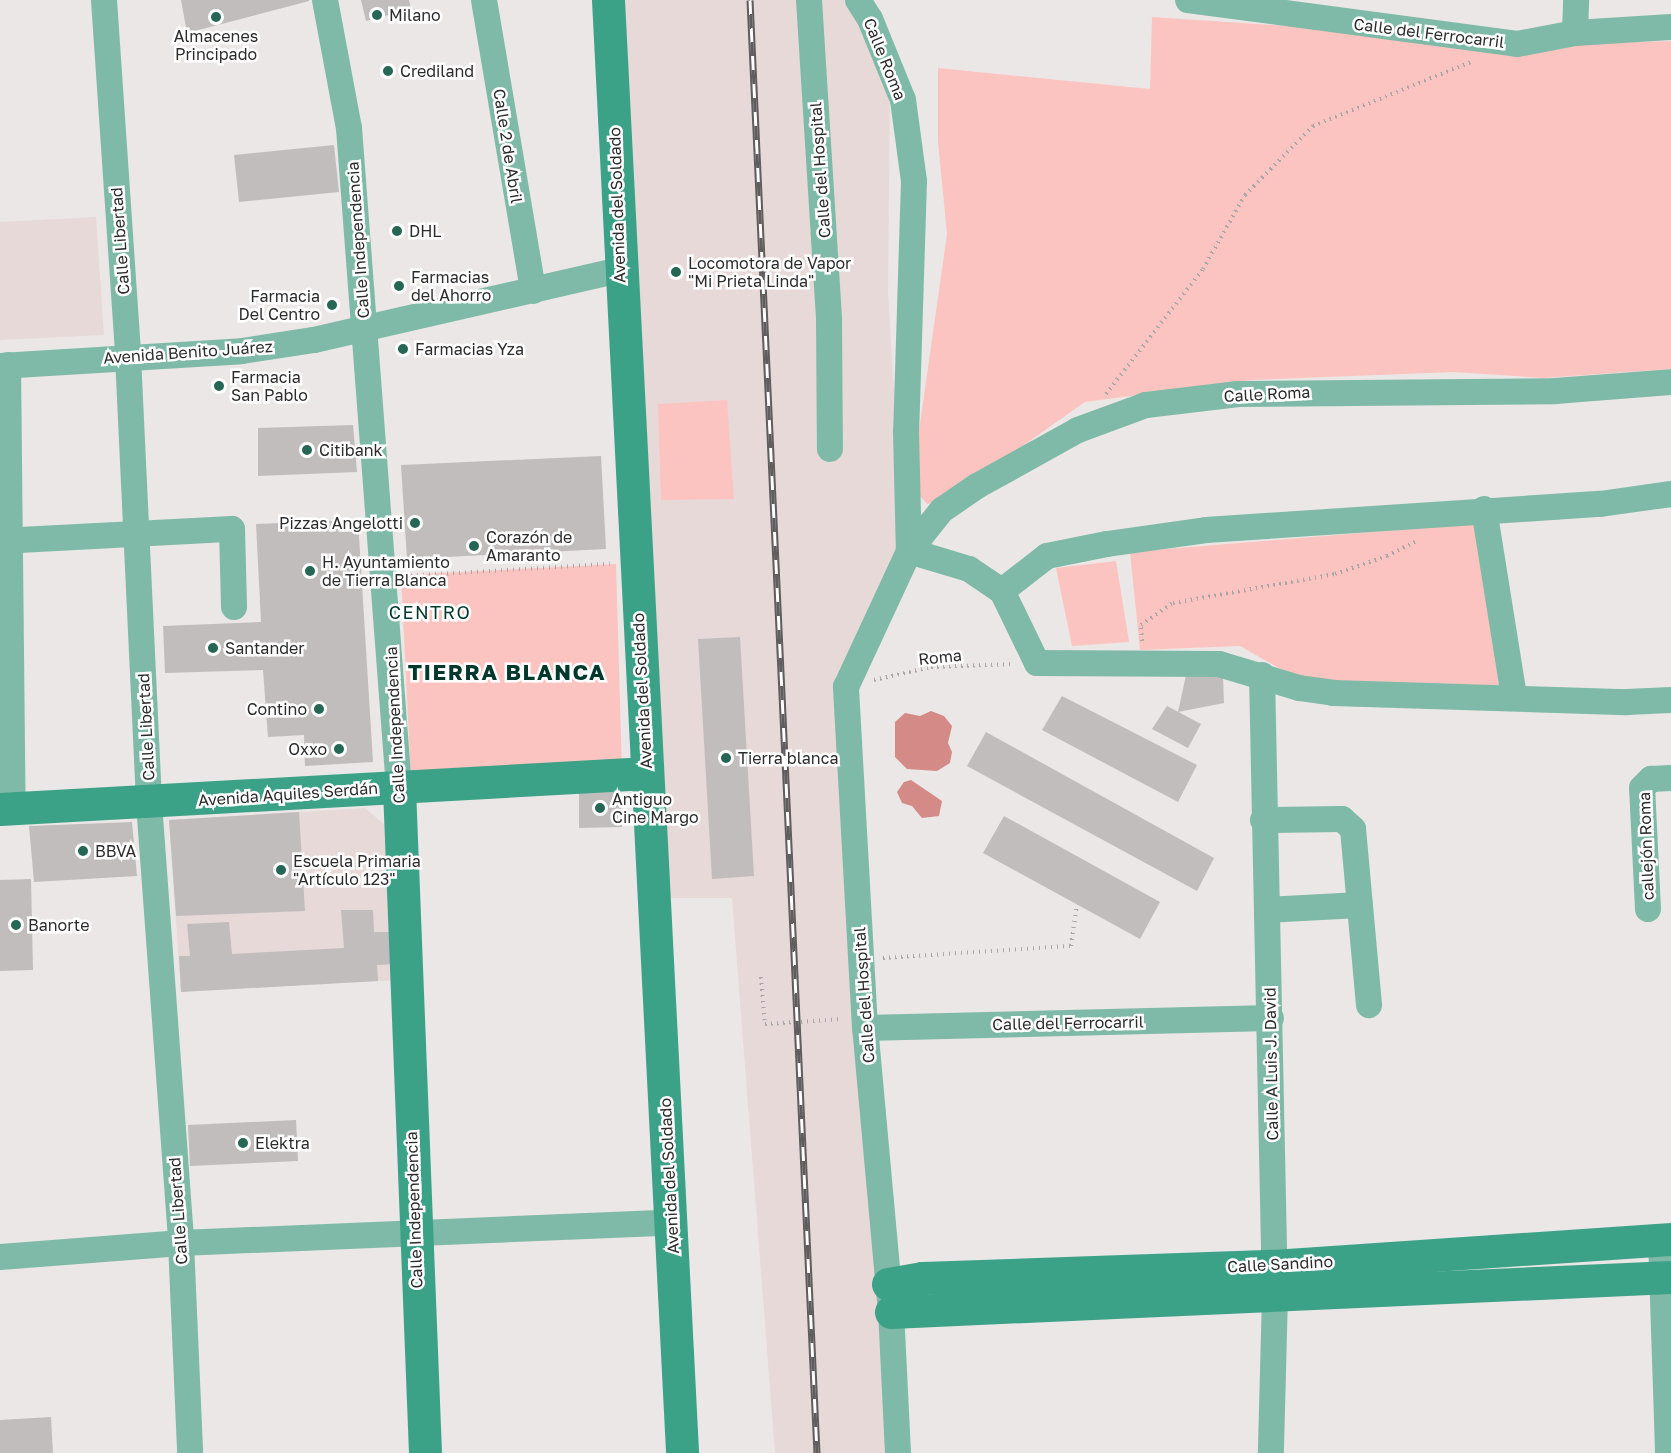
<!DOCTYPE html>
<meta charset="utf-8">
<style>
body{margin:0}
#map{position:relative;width:1671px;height:1453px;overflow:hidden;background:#ebe7e6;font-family:"Golos Text",sans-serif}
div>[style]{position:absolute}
.built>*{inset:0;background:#e6d9d8}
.green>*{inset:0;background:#fcc4c1}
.water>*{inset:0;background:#d48a87}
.building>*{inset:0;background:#c1bdbd}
.path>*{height:4px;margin-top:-2px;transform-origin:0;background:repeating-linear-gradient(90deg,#a9a6a5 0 1.5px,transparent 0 6px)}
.street>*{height:26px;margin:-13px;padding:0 13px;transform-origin:13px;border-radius:13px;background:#7ebaa7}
.secondary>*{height:33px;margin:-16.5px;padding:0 16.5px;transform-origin:16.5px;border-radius:16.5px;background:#3ca287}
.rail>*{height:7px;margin-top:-3.5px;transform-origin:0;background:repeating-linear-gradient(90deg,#fff 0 14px,#5f5d5d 0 28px);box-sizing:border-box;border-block:2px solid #5f5d5d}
.dots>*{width:16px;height:16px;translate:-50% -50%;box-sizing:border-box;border:3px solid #fff;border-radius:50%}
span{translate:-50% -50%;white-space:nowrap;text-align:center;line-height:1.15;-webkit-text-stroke:5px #fff;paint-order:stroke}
.poi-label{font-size:16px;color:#2d2c2c}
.left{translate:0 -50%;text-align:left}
.right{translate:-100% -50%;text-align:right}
.street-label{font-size:16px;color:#2d2c2c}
.neighbourhood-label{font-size:18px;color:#00382b;letter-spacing:1.5px}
.district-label{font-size:22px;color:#00382b;font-weight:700;letter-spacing:1.5px}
</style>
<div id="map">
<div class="built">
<div style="clip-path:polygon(622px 0,862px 0,890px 86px,888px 293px,903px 542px,853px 681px,902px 1453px,775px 1453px,732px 898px,662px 898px)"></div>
<div style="clip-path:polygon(96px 217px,104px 335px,0 340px,0 222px)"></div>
<div style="clip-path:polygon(365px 808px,385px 825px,397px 980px,181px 992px,169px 820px)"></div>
</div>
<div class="green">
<div style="clip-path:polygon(1152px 17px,1561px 44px,1671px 41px,1671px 369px,1543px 378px,1454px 372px,1251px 380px,1085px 402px,950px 497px,927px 504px,915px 490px,916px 452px,947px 234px,938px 142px,938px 68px,1150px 89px)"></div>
<div style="clip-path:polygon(727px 400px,734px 499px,661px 500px,658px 404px)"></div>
<div style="clip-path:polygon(1480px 523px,1499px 685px,1312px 687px,1240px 646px,1140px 650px,1130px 552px)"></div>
<div style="clip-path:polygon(1116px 561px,1129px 642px,1072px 646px,1056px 568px)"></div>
<div style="clip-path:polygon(616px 564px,622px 771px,411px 780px,401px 575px)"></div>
</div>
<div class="water">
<div style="clip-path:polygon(931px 711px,944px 716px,952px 726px,948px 743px,952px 752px,950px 763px,937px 771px,907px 769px,895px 757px,895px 722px,905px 713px,920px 716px)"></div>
<div style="clip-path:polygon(911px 780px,942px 801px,939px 816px,922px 818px,912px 806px,902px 803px,897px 792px,904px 782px)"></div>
</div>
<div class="building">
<div style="clip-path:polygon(181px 0,309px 0,309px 1px,187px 33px)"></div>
<div style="clip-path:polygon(361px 0,409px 0,411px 9px,366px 21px)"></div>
<div style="clip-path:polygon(334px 145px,339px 192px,239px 202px,234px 155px)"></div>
<div style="clip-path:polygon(353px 425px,357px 472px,258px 476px,258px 428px)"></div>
<div style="clip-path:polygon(601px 456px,606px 549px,407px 559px,401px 465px)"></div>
<div style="clip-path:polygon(358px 520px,373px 762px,305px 766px,304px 735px,268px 737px,263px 670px,165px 673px,163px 626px,261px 622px,256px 524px)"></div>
<div style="clip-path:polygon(740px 637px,754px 876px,712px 879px,698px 639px)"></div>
<div style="clip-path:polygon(1186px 675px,1223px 677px,1224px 703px,1178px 712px)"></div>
<div style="clip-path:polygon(1062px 696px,1197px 765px,1178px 802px,1042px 730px)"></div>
<div style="clip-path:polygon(1167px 706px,1201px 724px,1188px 748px,1152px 729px)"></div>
<div style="clip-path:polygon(986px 732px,1214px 858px,1197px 891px,967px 766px)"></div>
<div style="clip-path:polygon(620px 788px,622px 827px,579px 828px,579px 789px)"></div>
<div style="clip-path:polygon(299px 812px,305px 911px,176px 916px,169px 820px)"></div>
<div style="clip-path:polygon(1004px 816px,1160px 902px,1140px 939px,983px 853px)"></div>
<div style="clip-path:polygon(132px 822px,137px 876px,34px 882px,29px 826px)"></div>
<div style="clip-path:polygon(31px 879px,33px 970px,0 971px,0 880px)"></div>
<div style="clip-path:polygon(341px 910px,373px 910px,374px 932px,393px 932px,395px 964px,377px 965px,378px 981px,181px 992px,179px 956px,190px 956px,187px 924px,229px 922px,232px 954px,344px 948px)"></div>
<div style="clip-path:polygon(296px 1120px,298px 1161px,190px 1166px,188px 1125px)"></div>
<div style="clip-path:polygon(51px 1417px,53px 1453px,0 1453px,0 1420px)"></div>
</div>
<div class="path">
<div style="left:1106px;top:394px;width:158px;rotate:-52.2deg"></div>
<div style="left:1203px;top:269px;width:85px;rotate:-60.4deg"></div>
<div style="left:1245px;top:195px;width:97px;rotate:-45.4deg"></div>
<div style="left:1313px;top:126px;width:170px;rotate:-22.1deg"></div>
<div style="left:405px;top:576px;width:205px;rotate:-3.4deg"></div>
<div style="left:1142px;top:641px;width:16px;rotate:-94deg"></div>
<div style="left:1141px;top:625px;width:39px;rotate:-35deg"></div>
<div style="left:1173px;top:603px;width:165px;rotate:-10.1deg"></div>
<div style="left:1335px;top:574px;width:55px;rotate:-19.1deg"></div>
<div style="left:1387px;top:556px;width:35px;rotate:-27deg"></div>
<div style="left:874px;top:680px;width:58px;rotate:-12.8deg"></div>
<div style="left:931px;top:667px;width:81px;rotate:-2.1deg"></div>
<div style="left:883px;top:958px;width:188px;rotate:-3.7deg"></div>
<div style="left:1071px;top:946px;width:42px;rotate:-81.9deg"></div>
<div style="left:761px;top:977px;width:47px;rotate:85.1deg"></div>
<div style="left:765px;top:1024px;width:78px;rotate:-3.7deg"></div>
</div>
<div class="street">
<div style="left:104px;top:0;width:357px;rotate:86.1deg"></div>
<div style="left:128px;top:356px;width:447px;rotate:87.3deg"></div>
<div style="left:149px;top:803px;width:441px;rotate:85.8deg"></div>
<div style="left:181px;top:1243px;width:210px;rotate:87.5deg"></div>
<div style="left:325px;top:0;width:130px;rotate:79.4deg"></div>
<div style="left:349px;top:128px;width:662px;rotate:85.67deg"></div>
<div style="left:484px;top:0;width:295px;rotate:80.4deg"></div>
<div style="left:809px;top:0;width:320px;rotate:86.4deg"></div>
<div style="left:829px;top:319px;width:130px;rotate:89.6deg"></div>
<div style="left:858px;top:0;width:22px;rotate:58deg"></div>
<div style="left:870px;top:19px;width:87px;rotate:67.8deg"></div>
<div style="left:903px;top:100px;width:82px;rotate:82.3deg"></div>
<div style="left:914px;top:181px;width:251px;rotate:91.8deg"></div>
<div style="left:906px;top:432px;width:119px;rotate:88.6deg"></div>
<div style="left:1188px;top:0;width:332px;rotate:7.6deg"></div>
<div style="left:1517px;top:44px;width:59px;rotate:-10.7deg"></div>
<div style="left:1575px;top:33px;width:96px;rotate:-3.6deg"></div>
<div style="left:1575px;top:33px;width:33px;rotate:-88deg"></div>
<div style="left:8px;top:365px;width:443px;rotate:89.4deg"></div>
<div style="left:0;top:366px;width:242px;rotate:-3.5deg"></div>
<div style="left:242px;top:351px;width:73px;rotate:-8.7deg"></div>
<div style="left:314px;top:340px;width:313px;rotate:-12.9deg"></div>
<div style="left:1484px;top:509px;width:190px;rotate:80.9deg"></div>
<div style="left:0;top:541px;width:232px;rotate:-3deg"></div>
<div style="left:232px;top:529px;width:78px;rotate:88.5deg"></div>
<div style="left:909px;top:551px;width:63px;rotate:16.7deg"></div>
<div style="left:969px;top:569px;width:40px;rotate:34deg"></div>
<div style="left:1002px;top:591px;width:80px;rotate:64.1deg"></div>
<div style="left:1037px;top:663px;width:182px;rotate:0.3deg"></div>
<div style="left:1219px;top:664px;width:84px;rotate:16.7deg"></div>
<div style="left:1299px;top:688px;width:34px;rotate:8deg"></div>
<div style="left:1333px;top:693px;width:294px;rotate:1.8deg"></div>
<div style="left:1627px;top:702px;width:44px;rotate:-2.6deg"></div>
<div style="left:1002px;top:591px;width:57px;rotate:-37.9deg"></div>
<div style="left:1047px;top:556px;width:61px;rotate:-11.3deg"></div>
<div style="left:1107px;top:544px;width:100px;rotate:-8deg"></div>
<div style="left:1206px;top:530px;width:395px;rotate:-3.8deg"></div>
<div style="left:1600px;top:504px;width:72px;rotate:-8deg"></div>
<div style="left:1262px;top:675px;width:620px;rotate:88.8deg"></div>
<div style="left:1275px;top:1295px;width:158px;rotate:91.5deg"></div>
<div style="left:1263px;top:820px;width:79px;rotate:-0.7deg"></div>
<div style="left:1342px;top:819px;width:15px;rotate:42deg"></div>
<div style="left:1353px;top:829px;width:177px;rotate:84.8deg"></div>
<div style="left:1648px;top:909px;width:121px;rotate:-92.8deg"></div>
<div style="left:1642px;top:788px;width:13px;rotate:-45deg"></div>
<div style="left:1651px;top:779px;width:20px;rotate:-3deg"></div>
<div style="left:1267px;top:910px;width:93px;rotate:-3.1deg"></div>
<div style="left:865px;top:1028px;width:406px;rotate:-1.4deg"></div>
<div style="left:1661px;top:1239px;width:214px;rotate:88.1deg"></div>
<div style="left:0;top:1257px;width:182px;rotate:-4.4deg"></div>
<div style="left:181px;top:1243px;width:491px;rotate:-2.4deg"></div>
<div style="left:898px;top:1453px;width:141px;rotate:-92.8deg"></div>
<div style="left:891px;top:1312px;width:285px;rotate:-95.2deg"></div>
<div style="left:865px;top:1028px;width:342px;rotate:-93.2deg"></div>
<div style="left:846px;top:687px;width:150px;rotate:-65.1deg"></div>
<div style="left:909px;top:551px;width:53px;rotate:-51.2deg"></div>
<div style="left:942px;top:510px;width:42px;rotate:-34.4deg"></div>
<div style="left:977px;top:486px;width:115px;rotate:-29deg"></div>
<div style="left:1078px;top:430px;width:72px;rotate:-20.2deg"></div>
<div style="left:1146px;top:405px;width:93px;rotate:-6.8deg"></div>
<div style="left:1238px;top:394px;width:317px;rotate:-0.5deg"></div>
<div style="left:1555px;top:391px;width:116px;rotate:-4.4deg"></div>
</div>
<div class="secondary">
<div style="left:608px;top:0;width:1455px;rotate:87.08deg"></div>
<div style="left:399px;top:788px;width:666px;rotate:87.76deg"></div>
<div style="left:0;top:809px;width:648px;rotate:-3.18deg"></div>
<div style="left:888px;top:1284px;width:35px;rotate:-10deg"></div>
<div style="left:922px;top:1278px;width:351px;rotate:-2deg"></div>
<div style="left:1273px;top:1266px;width:399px;rotate:-3.9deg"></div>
<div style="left:891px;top:1312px;width:781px;rotate:-2.57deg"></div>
</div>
<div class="rail">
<div style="left:750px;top:0;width:1455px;rotate:87.36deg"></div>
</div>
<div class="dots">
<div style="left:377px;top:15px;background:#256655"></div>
<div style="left:216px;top:17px;background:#256655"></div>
<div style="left:388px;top:71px;background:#256655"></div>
<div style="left:397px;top:231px;background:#256655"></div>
<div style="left:676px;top:272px;background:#256655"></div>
<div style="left:399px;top:286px;background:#256655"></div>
<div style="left:332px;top:305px;background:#256655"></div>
<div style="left:403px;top:349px;background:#256655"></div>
<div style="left:219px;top:386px;background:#256655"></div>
<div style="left:307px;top:450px;background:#256655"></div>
<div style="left:415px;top:523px;background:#256655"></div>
<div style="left:474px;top:546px;background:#256655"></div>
<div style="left:310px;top:571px;background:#256655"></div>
<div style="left:213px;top:648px;background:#256655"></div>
<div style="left:319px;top:709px;background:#256655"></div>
<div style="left:339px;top:749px;background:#256655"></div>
<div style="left:726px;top:758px;background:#256655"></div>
<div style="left:600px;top:808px;background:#256655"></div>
<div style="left:83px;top:851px;background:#256655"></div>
<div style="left:281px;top:870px;background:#256655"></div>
<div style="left:16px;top:925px;background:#256655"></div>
<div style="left:243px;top:1143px;background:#256655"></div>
</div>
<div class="poi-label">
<span class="left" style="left:389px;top:15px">Milano</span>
<span style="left:216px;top:45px">Almacenes<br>Principado</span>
<span class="left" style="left:400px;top:71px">Crediland</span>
<span class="left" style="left:409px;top:231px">DHL</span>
<span class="left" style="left:688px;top:272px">Locomotora de Vapor<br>"Mi Prieta Linda"</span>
<span class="left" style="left:411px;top:286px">Farmacias<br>del Ahorro</span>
<span class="right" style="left:320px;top:305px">Farmacia<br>Del Centro</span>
<span class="left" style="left:415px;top:349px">Farmacias Yza</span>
<span class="left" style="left:231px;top:386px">Farmacia<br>San Pablo</span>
<span class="left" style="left:319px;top:450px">Citibank</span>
<span class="right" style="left:403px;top:523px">Pizzas Angelotti</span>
<span class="left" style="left:486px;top:546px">Corazón de<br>Amaranto</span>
<span class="left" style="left:322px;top:571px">H. Ayuntamiento<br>de Tierra Blanca</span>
<span class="left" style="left:225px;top:648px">Santander</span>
<span class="right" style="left:307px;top:709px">Contino</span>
<span class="right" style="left:327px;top:749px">Oxxo</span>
<span class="left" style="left:738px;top:758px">Tierra blanca</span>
<span class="left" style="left:612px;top:808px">Antiguo<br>Cine Margo</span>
<span class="left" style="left:95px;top:851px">BBVA</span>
<span class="left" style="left:293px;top:870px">Escuela Primaria<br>"Artículo 123"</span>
<span class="left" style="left:28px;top:925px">Banorte</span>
<span class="left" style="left:255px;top:1143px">Elektra</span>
</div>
<div class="street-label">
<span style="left:1429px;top:33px;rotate:7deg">Calle del Ferrocarril</span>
<span style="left:885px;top:59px;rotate:68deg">Calle Roma</span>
<span style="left:508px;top:146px;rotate:81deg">Calle 2 de Abril</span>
<span style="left:820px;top:170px;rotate:-94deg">Calle del Hospital</span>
<span style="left:617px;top:205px;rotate:-92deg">Avenida del Soldado</span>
<span style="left:358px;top:240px;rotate:-94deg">Calle Independencia</span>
<span style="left:120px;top:241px;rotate:-94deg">Calle Libertad</span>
<span style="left:188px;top:352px;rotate:-4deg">Avenida Benito Juárez</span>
<span style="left:1267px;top:394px;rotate:-3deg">Calle Roma</span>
<span style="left:940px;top:657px;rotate:-6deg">Roma</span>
<span style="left:642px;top:691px;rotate:-93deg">Avenida del Soldado</span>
<span style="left:395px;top:725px;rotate:-93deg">Calle Independencia</span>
<span style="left:146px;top:727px;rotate:-93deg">Calle Libertad</span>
<span style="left:288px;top:794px;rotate:-4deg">Avenida Aquiles Serdán</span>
<span style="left:1646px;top:846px;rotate:-92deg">callejón Roma</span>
<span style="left:864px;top:995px;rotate:-94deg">Calle del Hospital</span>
<span style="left:1068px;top:1023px;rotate:-1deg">Calle del Ferrocarril</span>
<span style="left:1271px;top:1064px;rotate:-91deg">Calle A Luis J. David</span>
<span style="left:669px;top:1176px;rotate:-93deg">Avenida del Soldado</span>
<span style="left:414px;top:1210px;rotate:-92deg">Calle Independencia</span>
<span style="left:178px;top:1211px;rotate:-94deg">Calle Libertad</span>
<span style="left:1280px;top:1264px;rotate:-3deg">Calle Sandino</span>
</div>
<div class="neighbourhood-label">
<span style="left:430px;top:612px">CENTRO</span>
</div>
<div class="district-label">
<span style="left:507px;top:672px">TIERRA BLANCA</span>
</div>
</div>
